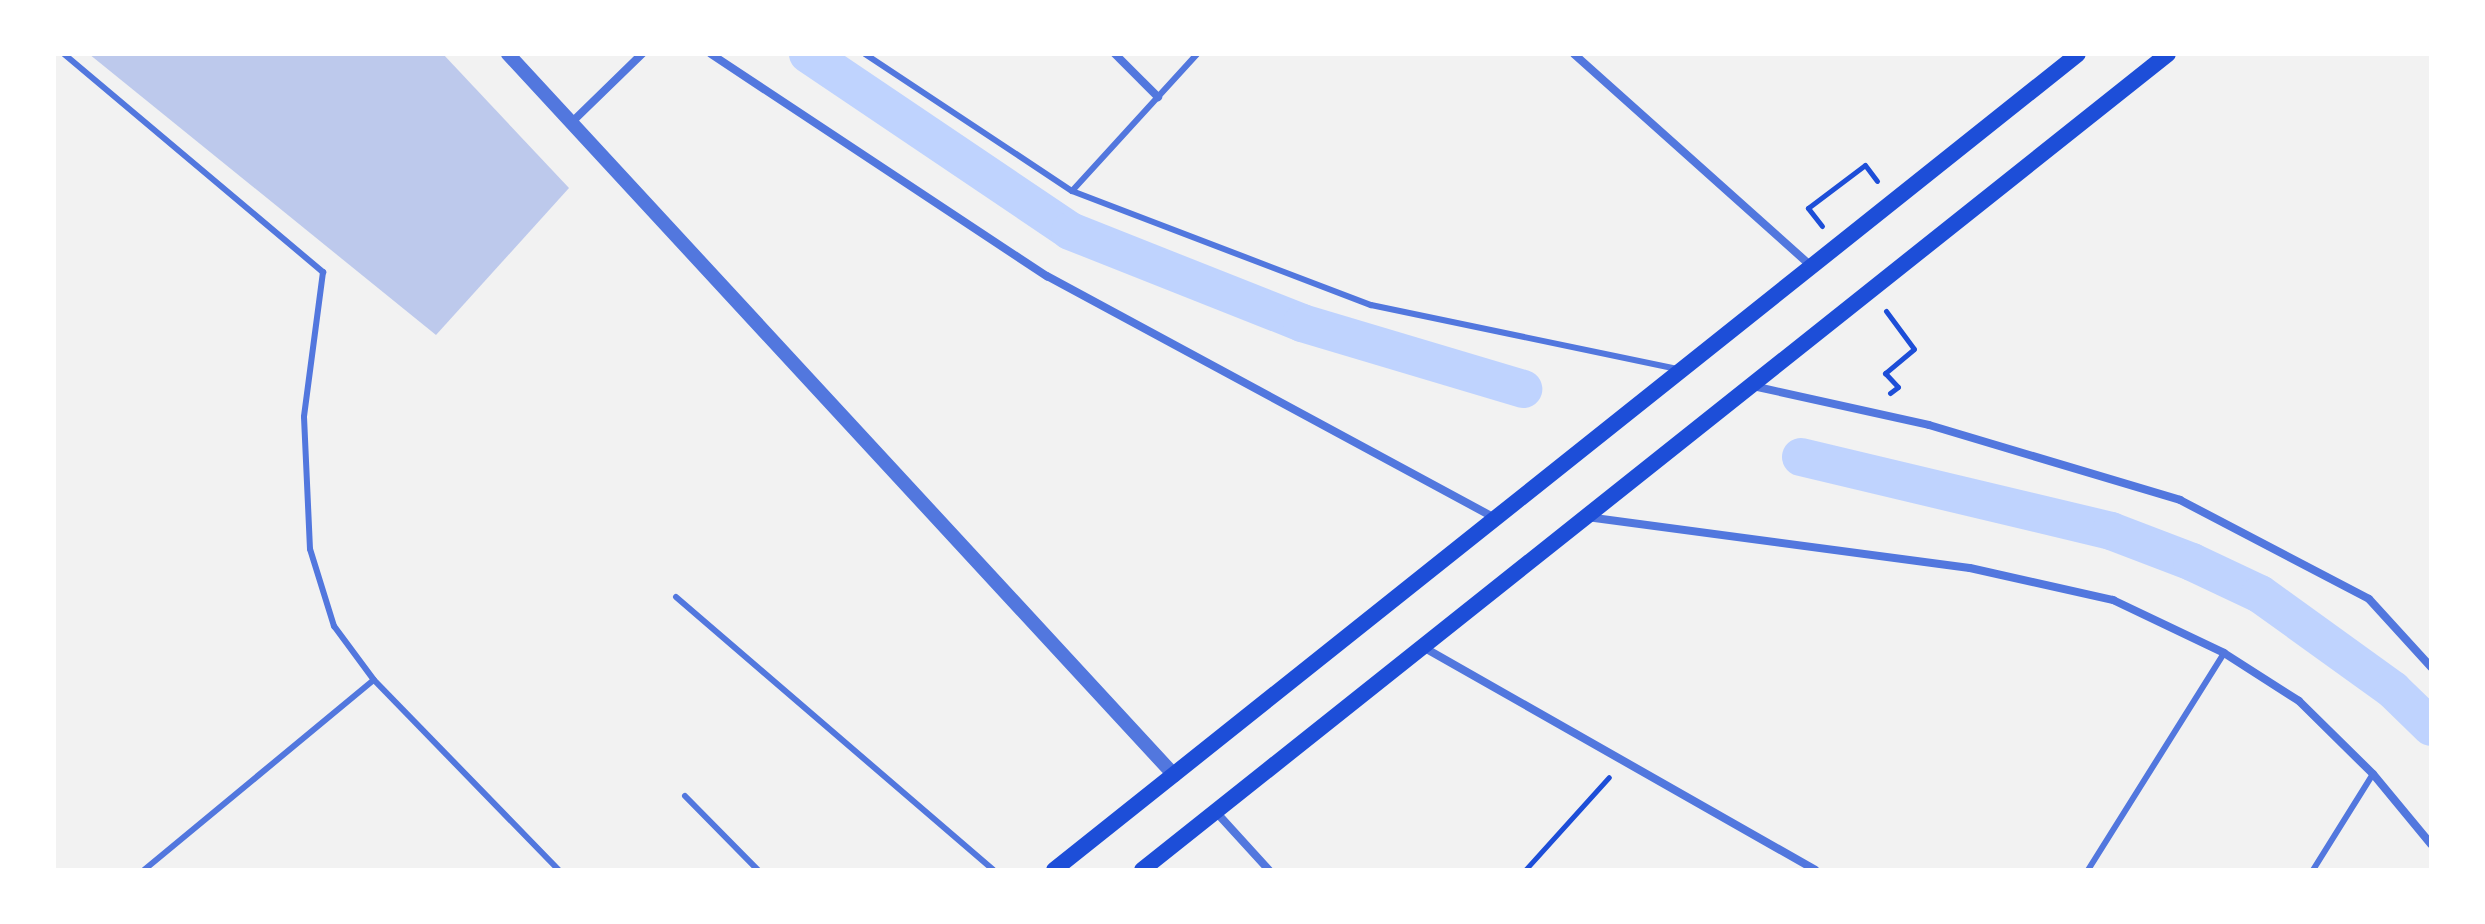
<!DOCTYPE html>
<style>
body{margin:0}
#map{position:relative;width:2485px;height:924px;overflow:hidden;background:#f2f2f2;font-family:"Libre Baskerville",serif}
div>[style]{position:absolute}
.canal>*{height:38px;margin:-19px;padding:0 19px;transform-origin:19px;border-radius:19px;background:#bfd3fe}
.building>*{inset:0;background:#bdc9ec}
.path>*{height:5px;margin:-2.5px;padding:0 2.5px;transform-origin:2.5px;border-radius:2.5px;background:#1d4ed8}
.service>*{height:6px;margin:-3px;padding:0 3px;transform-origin:3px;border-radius:3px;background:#5277de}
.minor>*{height:8px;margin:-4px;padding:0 4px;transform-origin:4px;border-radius:4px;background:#5277de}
.tertiary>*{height:14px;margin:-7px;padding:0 7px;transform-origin:7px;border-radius:7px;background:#5277de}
.secondary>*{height:16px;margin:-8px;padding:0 8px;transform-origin:8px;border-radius:8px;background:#1d4ed8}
span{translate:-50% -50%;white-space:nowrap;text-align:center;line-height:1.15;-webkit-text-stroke:8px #fff;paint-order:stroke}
.frame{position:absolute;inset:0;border:56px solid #fff;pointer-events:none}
</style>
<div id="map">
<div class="canal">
<div style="left:808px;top:54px;width:316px;rotate:34deg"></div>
<div style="left:1070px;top:231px;width:250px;rotate:21.6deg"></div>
<div style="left:1302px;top:323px;width:231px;rotate:16.6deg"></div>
<div style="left:1801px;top:457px;width:319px;rotate:13.4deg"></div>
<div style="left:2111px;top:531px;width:87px;rotate:20.9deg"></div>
<div style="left:2192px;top:562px;width:75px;rotate:25.2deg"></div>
<div style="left:2260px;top:594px;width:164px;rotate:35.8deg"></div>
<div style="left:2393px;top:690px;width:53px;rotate:44.2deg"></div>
</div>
<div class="building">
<div style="clip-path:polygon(89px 54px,443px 54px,569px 188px,436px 335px)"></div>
</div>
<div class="path">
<div style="left:1822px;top:226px;width:23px;rotate:-128deg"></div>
<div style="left:1808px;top:208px;width:71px;rotate:-37deg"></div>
<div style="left:1865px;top:165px;width:20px;rotate:53deg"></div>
<div style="left:1886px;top:311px;width:47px;rotate:53.6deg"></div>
<div style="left:1914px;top:349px;width:38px;rotate:140deg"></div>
<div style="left:1885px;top:373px;width:19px;rotate:47deg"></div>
<div style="left:1898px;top:387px;width:10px;rotate:143deg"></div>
<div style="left:1525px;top:870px;width:125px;rotate:-47.9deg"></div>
</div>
<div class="service">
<div style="left:64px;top:54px;width:339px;rotate:40.1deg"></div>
<div style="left:323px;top:272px;width:146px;rotate:97.5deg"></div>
<div style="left:304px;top:417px;width:132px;rotate:87.4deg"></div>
<div style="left:310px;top:549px;width:81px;rotate:72.7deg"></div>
<div style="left:334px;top:626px;width:67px;rotate:53.5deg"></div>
<div style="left:374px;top:680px;width:265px;rotate:45.8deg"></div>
<div style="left:865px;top:54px;width:248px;rotate:33.5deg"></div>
<div style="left:1072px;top:191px;width:320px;rotate:20.9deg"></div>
<div style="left:1371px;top:305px;width:313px;rotate:11.8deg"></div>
<div style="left:1072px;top:191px;width:185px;rotate:-47.6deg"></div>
<div style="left:676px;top:597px;width:418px;rotate:40.7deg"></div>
<div style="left:685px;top:796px;width:104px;rotate:45.4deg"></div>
<div style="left:144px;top:870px;width:298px;rotate:-39.6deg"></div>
<div style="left:2088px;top:870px;width:256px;rotate:-57.9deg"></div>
<div style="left:2313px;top:870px;width:113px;rotate:-58deg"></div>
</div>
<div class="minor">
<div style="left:711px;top:54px;width:403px;rotate:33.5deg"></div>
<div style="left:1047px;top:276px;width:509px;rotate:28.38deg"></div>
<div style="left:1115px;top:54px;width:61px;rotate:45deg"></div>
<div style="left:1574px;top:54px;width:318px;rotate:41.8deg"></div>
<div style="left:572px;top:122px;width:98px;rotate:-44.2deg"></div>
<div style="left:1753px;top:386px;width:180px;rotate:12.5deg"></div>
<div style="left:1929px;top:425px;width:262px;rotate:16.6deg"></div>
<div style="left:2180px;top:500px;width:213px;rotate:27.6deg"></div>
<div style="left:2369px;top:599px;width:92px;rotate:47.6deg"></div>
<div style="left:1587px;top:517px;width:386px;rotate:7.6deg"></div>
<div style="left:1970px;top:568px;width:147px;rotate:12.6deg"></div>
<div style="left:2113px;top:600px;width:123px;rotate:25.5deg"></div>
<div style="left:2224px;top:653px;width:89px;rotate:32.6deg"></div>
<div style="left:2299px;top:701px;width:104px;rotate:44.6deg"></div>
<div style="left:2373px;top:774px;width:91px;rotate:50.4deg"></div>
<div style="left:1423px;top:647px;width:451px;rotate:29.6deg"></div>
<div style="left:1216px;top:812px;width:79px;rotate:47.6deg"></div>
</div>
<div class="tertiary">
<div style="left:508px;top:54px;width:982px;rotate:47.27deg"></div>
</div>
<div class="secondary">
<div style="left:1054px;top:870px;width:1309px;rotate:-38.55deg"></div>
<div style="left:1142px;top:870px;width:1311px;rotate:-38.5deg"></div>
</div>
<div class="frame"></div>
</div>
